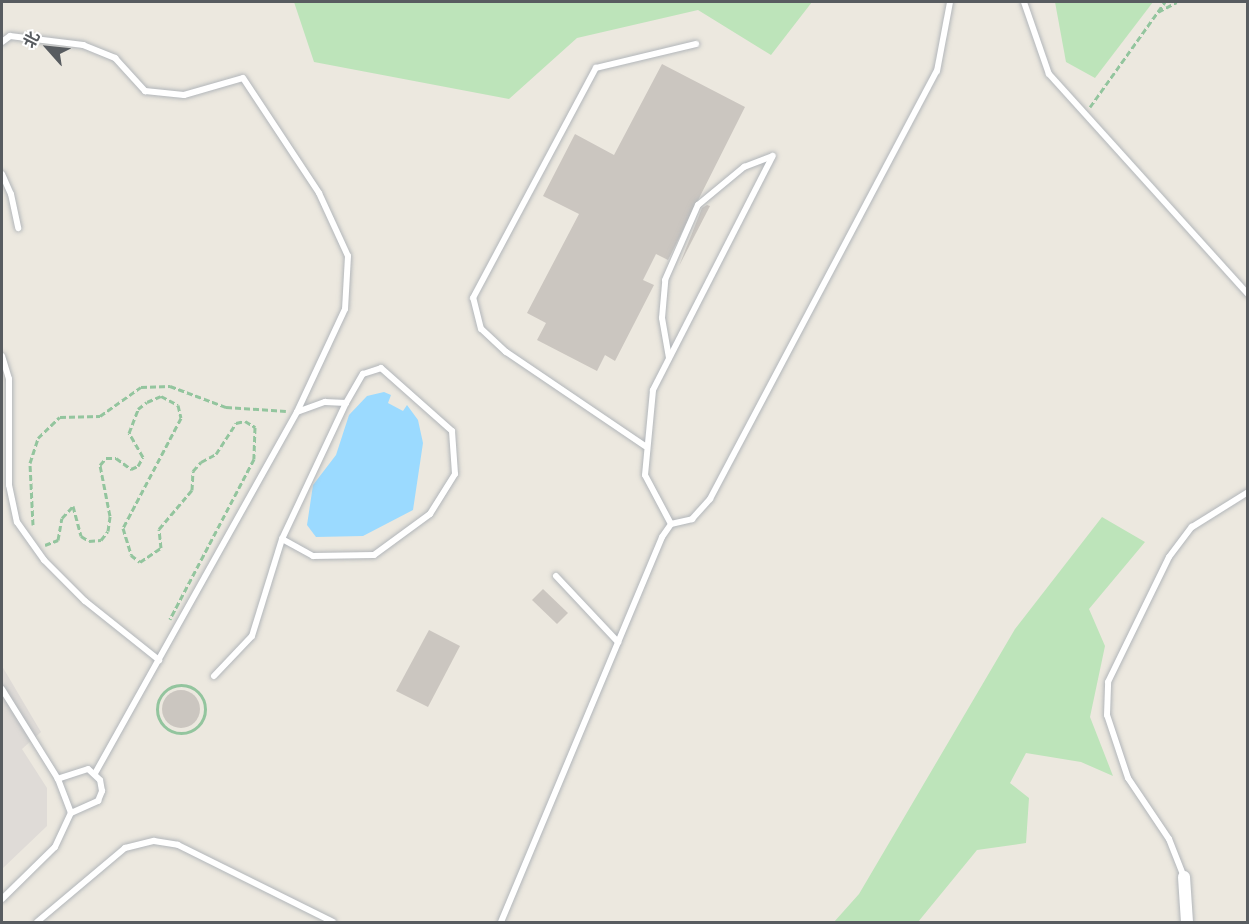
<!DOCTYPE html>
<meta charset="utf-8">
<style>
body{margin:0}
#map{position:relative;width:1249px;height:924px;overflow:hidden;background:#ece8df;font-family:"Source Sans 3","Noto Sans SC",sans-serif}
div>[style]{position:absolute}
.industrial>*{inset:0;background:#dfdbd7}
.green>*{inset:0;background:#bde4ba}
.water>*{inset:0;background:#9bdaff}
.building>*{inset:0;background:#cbc6c0}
.round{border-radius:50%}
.path>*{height:3px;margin-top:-1.5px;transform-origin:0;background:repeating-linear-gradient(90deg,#93c59e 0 6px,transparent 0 9px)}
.path>.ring{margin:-1.5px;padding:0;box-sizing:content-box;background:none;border:3px solid #93c59e;border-radius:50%}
.roads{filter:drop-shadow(0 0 2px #b2b6ba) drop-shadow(0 0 2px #b2b6ba)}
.lane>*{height:6px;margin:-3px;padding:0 3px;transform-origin:3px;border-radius:3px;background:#fff}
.street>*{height:12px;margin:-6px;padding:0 6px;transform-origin:6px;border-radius:6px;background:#fff}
span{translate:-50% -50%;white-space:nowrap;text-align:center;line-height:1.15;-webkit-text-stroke:4.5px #fff;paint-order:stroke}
.frame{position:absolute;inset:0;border:3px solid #585c60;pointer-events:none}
.north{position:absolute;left:18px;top:18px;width:60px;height:60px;-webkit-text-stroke:4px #fff;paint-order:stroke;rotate:297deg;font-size:16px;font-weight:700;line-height:24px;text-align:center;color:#585c60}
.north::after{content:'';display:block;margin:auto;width:21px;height:27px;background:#585c60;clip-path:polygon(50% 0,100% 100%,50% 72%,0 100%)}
</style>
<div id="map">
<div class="industrial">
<div style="clip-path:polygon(2px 666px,41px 732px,22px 749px,47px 788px,47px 826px,2px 869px)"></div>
</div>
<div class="green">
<div style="clip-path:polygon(294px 2px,812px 2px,771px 55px,698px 10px,577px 38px,509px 99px,314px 62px)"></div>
<div style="clip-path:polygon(1055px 2px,1153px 2px,1095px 78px,1066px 62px)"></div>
<div style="clip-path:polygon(1102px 517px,1145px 542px,1089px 609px,1105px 646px,1090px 717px,1113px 776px,1081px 762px,1026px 753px,1010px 783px,1029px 798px,1026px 843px,977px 850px,918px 922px,834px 922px,859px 894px,1015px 629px)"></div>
</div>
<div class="water">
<div style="clip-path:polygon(384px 392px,391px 395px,388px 403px,403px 411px,407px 405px,418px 420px,423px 443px,413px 510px,363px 536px,316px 537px,307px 525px,313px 485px,336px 455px,349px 415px,367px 396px)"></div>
</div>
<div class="building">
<div style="clip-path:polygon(662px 64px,745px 107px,668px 260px,656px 254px,643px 280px,654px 285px,615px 361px,605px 355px,597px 371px,537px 340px,546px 323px,527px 313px,579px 214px,543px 196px,575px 134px,614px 155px)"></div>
<div style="clip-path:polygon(707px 205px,710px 206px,679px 266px,702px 208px)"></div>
<div style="clip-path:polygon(543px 589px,568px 613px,557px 624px,532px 600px)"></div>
<div style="clip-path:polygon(429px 630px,460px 646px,428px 707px,396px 691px)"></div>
<div class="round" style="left:162px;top:690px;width:38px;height:38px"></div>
</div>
<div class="path">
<div style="left:1158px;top:12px;width:21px;rotate:-28deg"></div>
<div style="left:1090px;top:107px;width:129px;rotate:-54.5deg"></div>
<div style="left:33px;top:525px;width:62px;rotate:-92.8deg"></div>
<div style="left:30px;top:463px;width:26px;rotate:-72deg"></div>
<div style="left:38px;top:438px;width:30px;rotate:-44deg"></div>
<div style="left:60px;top:417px;width:40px;rotate:-1.4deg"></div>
<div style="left:100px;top:416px;width:50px;rotate:-35.3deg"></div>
<div style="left:141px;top:387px;width:29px;rotate:-2deg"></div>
<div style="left:170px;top:386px;width:60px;rotate:20.6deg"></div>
<div style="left:226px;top:407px;width:60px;rotate:3.8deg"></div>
<div style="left:45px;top:545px;width:14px;rotate:-21deg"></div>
<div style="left:58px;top:540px;width:22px;rotate:-80deg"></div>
<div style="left:62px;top:518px;width:16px;rotate:-47deg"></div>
<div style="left:73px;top:506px;width:31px;rotate:75deg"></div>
<div style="left:81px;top:536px;width:9px;rotate:32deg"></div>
<div style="left:89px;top:541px;width:12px;rotate:-5deg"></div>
<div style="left:101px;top:540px;width:11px;rotate:-52deg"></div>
<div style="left:108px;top:531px;width:15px;rotate:-82deg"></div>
<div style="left:110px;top:516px;width:52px;rotate:-101.1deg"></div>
<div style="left:100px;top:465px;width:9px;rotate:-49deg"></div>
<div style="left:106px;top:458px;width:10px"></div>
<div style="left:116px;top:458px;width:19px;rotate:36deg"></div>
<div style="left:131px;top:469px;width:8px;rotate:-23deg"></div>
<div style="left:138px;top:466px;width:10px;rotate:-61deg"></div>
<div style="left:143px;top:457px;width:28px;rotate:-120deg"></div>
<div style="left:129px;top:433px;width:26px;rotate:-69deg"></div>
<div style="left:138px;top:409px;width:11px;rotate:-38deg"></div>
<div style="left:147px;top:402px;width:15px;rotate:-23deg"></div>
<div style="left:161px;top:396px;width:19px;rotate:28deg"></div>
<div style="left:178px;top:405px;width:13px;rotate:77deg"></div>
<div style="left:181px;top:418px;width:124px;rotate:117.8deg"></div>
<div style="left:123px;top:528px;width:28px;rotate:73deg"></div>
<div style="left:131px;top:555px;width:11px;rotate:38deg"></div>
<div style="left:140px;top:562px;width:25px;rotate:-34deg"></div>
<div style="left:161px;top:548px;width:19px;rotate:-96deg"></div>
<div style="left:159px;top:529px;width:51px;rotate:-49.8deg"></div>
<div style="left:192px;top:490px;width:19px;rotate:-87deg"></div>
<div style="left:193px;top:471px;width:12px;rotate:-48deg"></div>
<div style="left:201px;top:462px;width:17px;rotate:-28deg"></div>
<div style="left:216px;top:454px;width:37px;rotate:-57deg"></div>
<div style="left:236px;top:423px;width:9px;rotate:-13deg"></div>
<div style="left:245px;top:421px;width:12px;rotate:31deg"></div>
<div style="left:255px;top:427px;width:32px;rotate:92deg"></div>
<div style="left:254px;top:459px;width:181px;rotate:117.7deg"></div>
<div class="ring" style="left:157px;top:685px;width:45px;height:45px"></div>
</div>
<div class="roads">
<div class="lane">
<div style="left:1024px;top:2px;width:76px;rotate:70.9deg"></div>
<div style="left:1049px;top:74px;width:297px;rotate:47.9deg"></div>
<div style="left:2px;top:42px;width:10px;rotate:-37deg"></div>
<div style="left:10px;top:36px;width:74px;rotate:7deg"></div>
<div style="left:83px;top:45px;width:35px;rotate:22deg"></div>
<div style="left:115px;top:58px;width:45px;rotate:47.7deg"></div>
<div style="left:145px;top:91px;width:39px;rotate:6deg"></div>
<div style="left:184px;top:95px;width:61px;rotate:-16.1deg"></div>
<div style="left:243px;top:78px;width:138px;rotate:56.5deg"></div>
<div style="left:319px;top:193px;width:69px;rotate:65.3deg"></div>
<div style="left:348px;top:256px;width:53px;rotate:93.2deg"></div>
<div style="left:345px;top:309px;width:114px;rotate:115deg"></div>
<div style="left:297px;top:412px;width:414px;rotate:119.2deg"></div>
<div style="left:2px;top:174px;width:22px;rotate:66deg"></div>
<div style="left:11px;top:194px;width:35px;rotate:78deg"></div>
<div style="left:2px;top:356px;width:24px;rotate:73deg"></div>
<div style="left:9px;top:379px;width:106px;rotate:90deg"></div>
<div style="left:9px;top:485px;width:38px;rotate:78deg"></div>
<div style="left:17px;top:522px;width:47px;rotate:54.6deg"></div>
<div style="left:44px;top:560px;width:58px;rotate:45deg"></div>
<div style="left:85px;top:601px;width:95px;rotate:38.6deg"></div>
<div style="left:669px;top:358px;width:41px;rotate:-99.9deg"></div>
<div style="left:662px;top:318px;width:38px;rotate:-85deg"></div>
<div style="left:665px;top:280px;width:82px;rotate:-66.3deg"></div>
<div style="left:698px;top:205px;width:60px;rotate:-39.6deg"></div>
<div style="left:744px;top:167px;width:30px;rotate:-21deg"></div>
<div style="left:381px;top:368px;width:95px;rotate:41.6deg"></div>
<div style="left:452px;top:431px;width:43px;rotate:86deg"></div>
<div style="left:455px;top:474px;width:47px;rotate:122deg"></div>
<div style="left:430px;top:514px;width:69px;rotate:143.8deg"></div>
<div style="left:374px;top:555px;width:61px;rotate:179.1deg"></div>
<div style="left:313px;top:556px;width:35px;rotate:-151deg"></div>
<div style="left:282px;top:539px;width:150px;rotate:-64.8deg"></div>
<div style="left:346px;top:403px;width:34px;rotate:-60deg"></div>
<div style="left:363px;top:374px;width:19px;rotate:-18deg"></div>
<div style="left:297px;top:412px;width:30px;rotate:-20deg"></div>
<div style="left:325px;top:402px;width:21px;rotate:3deg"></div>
<div style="left:645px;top:446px;width:168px;rotate:-145.9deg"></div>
<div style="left:506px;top:352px;width:34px;rotate:-137deg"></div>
<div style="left:481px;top:329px;width:32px;rotate:-104deg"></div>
<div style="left:473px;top:298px;width:261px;rotate:-61.9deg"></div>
<div style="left:596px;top:68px;width:103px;rotate:-13.5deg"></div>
<div style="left:671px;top:524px;width:55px;rotate:-118deg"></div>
<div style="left:645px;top:475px;width:85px;rotate:-84.6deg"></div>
<div style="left:653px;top:390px;width:263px;rotate:-62.9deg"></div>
<div style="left:556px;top:576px;width:91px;rotate:46.8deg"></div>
<div style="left:214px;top:676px;width:55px;rotate:-46.5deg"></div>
<div style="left:252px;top:636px;width:102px;rotate:-72.8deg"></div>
<div style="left:2px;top:689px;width:106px;rotate:58.1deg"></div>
<div style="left:58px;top:779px;width:36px;rotate:69deg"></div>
<div style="left:71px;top:813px;width:30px;rotate:-24deg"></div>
<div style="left:98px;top:801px;width:11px;rotate:-68deg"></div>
<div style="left:102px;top:791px;width:11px;rotate:-100deg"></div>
<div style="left:100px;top:780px;width:16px;rotate:-137deg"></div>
<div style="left:88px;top:769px;width:32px;rotate:162deg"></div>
<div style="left:1184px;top:877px;width:41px;rotate:-111.5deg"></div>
<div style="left:1169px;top:839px;width:73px;rotate:-123.9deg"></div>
<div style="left:1128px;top:778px;width:66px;rotate:-108.4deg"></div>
<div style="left:1107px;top:715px;width:33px;rotate:-88deg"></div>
<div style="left:1108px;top:682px;width:139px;rotate:-64deg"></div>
<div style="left:1169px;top:557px;width:38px;rotate:-53deg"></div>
<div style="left:1192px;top:527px;width:66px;rotate:-32deg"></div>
<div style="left:2px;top:899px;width:74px;rotate:-44.5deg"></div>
<div style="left:55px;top:847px;width:38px;rotate:-65deg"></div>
<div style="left:37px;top:922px;width:115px;rotate:-40.1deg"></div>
<div style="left:125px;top:848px;width:30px;rotate:-14deg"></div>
<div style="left:154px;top:841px;width:24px;rotate:9deg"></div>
<div style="left:178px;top:845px;width:173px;rotate:26.4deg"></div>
<div style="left:501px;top:922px;width:417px;rotate:-67.3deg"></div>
<div style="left:662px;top:537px;width:16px;rotate:-55deg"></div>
<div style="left:671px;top:524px;width:22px;rotate:-13deg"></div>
<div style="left:692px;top:519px;width:27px;rotate:-48deg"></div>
<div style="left:710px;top:499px;width:484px;rotate:-62.1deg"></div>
<div style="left:937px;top:71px;width:70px;rotate:-79.3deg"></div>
</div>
<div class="street">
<div style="left:1184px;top:877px;width:45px;rotate:86.2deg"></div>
</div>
</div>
<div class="frame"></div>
<div class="north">北</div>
</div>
